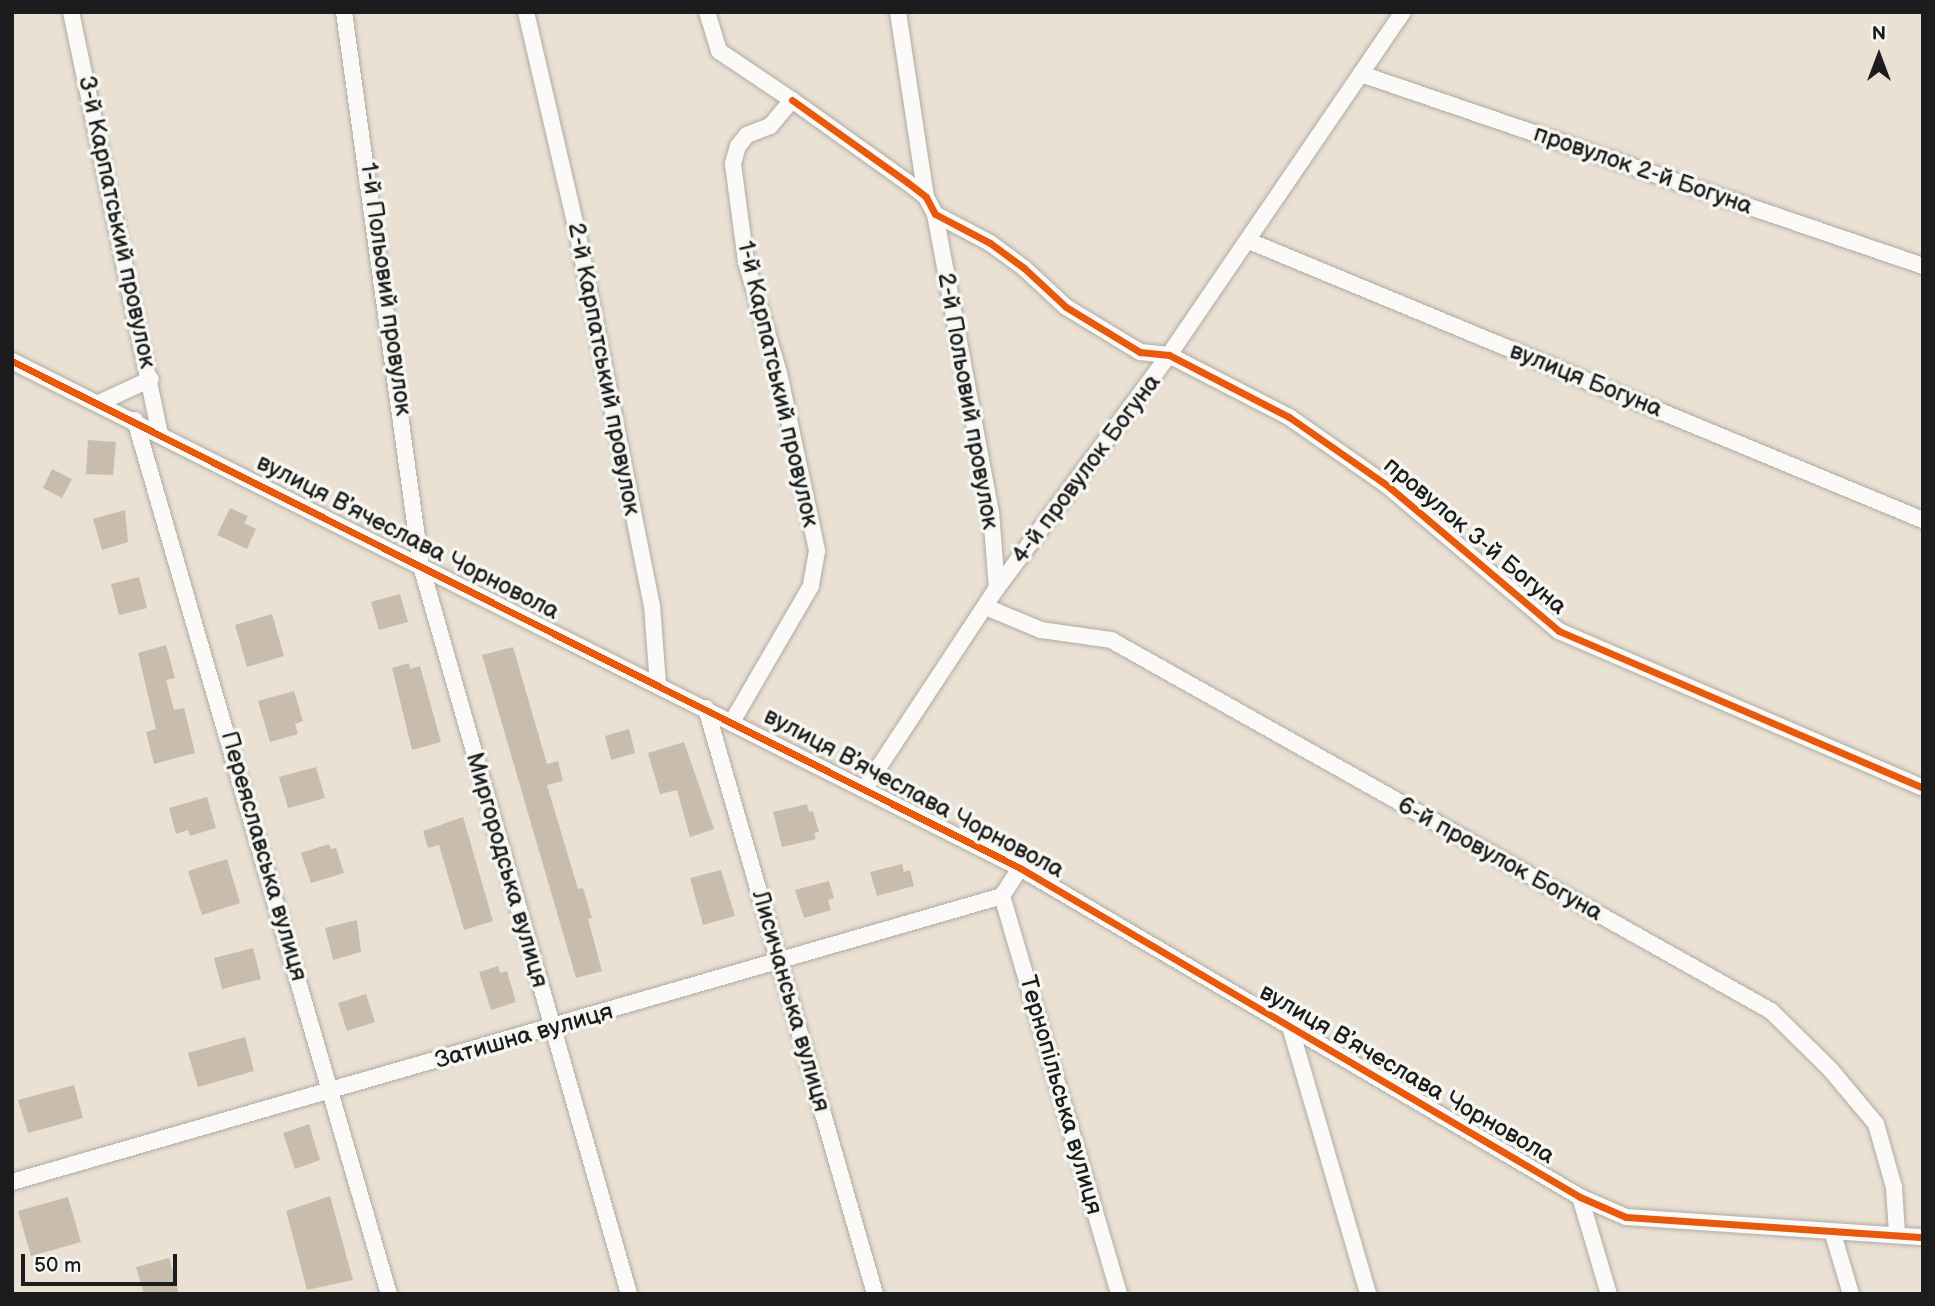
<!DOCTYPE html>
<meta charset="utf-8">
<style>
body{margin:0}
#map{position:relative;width:1935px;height:1306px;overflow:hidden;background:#eae1d4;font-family:"Balsamiq Sans",sans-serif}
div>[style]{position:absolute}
.building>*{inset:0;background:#c8bcad}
.roads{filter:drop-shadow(0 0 2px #b0aba2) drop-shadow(0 0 2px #b0aba2)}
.street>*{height:16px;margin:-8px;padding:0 8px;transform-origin:8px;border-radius:8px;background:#fcfaf9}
.cycleway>*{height:7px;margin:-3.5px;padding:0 3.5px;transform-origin:3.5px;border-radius:3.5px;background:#e8590c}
span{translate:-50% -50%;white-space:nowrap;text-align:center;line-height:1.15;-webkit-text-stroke:7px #f6f6f2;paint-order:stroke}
.street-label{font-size:24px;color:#1c1c1c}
.frame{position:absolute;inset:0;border:14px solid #1c1c1c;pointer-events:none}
.north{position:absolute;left:1844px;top:21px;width:70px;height:70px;-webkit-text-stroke:5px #f6f6f2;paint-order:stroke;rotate:0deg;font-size:19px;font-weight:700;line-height:28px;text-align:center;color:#1c1c1c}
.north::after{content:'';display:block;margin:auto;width:24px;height:32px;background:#1c1c1c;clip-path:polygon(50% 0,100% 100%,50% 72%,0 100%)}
.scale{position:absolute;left:21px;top:1254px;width:156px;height:32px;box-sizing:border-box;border:4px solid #1c1c1c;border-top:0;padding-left:9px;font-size:21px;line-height:24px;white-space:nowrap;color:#1c1c1c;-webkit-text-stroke:5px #f6f6f2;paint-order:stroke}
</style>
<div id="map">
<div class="building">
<div style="clip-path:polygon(88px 440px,116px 442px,113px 475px,86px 474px)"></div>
<div style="clip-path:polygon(52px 469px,72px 479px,62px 498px,43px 488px)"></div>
<div style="clip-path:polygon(230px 508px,248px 516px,244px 523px,256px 529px,247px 549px,217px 535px)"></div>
<div style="clip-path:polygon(125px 510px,128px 542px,102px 550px,93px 519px)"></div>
<div style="clip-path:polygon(139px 577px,147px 608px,119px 615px,111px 584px)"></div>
<div style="clip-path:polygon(400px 594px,408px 622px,379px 630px,371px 602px)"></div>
<div style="clip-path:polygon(272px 614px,284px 656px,247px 667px,235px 625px)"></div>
<div style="clip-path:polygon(166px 645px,175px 678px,166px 680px,174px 710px,184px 708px,195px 753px,154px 764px,146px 732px,156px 729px,138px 653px)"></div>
<div style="clip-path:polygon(513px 647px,547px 764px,558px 761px,563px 781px,547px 785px,578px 889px,583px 888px,592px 918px,588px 919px,602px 971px,576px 978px,482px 655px)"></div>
<div style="clip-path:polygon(409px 663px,410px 669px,420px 666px,441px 742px,412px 750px,392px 668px)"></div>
<div style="clip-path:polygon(294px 691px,303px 721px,295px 724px,298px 734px,270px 742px,258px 701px)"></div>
<div style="clip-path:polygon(629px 729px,635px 753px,611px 760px,605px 736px)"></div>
<div style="clip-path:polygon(684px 742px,714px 829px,690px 837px,677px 790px,660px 794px,648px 753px)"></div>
<div style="clip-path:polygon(316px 767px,325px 798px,288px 808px,279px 777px)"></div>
<div style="clip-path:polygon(207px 797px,216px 828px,190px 836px,188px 830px,176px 834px,169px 808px)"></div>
<div style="clip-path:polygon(807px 804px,809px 812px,813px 811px,819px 832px,814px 833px,816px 839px,782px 847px,773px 812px)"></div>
<div style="clip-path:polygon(463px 817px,493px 921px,464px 930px,439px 845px,428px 848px,423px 831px)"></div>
<div style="clip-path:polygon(329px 844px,331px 849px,336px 848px,344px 873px,311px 883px,301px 853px)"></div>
<div style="clip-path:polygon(227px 859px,240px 903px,202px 915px,188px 871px)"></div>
<div style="clip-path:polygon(902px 864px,904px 872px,910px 870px,914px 886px,877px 896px,870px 872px)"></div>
<div style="clip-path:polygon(721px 870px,735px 916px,703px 925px,690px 878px)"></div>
<div style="clip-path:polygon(829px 881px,834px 898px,828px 900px,831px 910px,804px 918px,795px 890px)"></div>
<div style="clip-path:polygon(357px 920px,361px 952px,333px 960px,325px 928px)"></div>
<div style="clip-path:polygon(253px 948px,261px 979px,222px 989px,214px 958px)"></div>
<div style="clip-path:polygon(498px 966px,500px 973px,507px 971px,516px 1002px,491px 1010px,479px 972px)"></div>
<div style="clip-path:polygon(366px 994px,375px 1022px,347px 1031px,338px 1003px)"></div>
<div style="clip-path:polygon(245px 1037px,254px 1071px,198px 1087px,188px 1053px)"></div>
<div style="clip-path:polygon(74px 1085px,83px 1118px,28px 1133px,18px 1100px)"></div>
<div style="clip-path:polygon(309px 1124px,320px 1160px,295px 1169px,283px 1133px)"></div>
<div style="clip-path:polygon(330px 1196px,353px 1280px,307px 1290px,286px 1211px)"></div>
<div style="clip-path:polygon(68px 1197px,81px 1242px,31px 1256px,18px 1211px)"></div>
<div style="clip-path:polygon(169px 1258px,179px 1294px,144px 1294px,136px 1267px)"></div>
</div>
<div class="roads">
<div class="street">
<div style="left:71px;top:12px;width:430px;rotate:78.1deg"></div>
<div style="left:344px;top:12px;width:559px;rotate:82.09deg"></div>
<div style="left:421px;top:566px;width:757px;rotate:74.05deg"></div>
<div style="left:526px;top:12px;width:225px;rotate:76.9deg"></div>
<div style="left:577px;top:231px;width:381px;rotate:78.7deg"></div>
<div style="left:652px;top:605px;width:79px;rotate:85.7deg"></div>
<div style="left:707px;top:12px;width:41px;rotate:72.9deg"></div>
<div style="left:719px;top:51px;width:88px;rotate:33.9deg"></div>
<div style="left:792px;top:100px;width:34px;rotate:130deg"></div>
<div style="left:770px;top:126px;width:25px;rotate:159deg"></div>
<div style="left:747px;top:135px;width:14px;rotate:129deg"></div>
<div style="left:738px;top:146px;width:19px;rotate:106deg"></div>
<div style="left:733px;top:164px;width:99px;rotate:82.4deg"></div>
<div style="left:746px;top:262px;width:116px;rotate:73.4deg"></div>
<div style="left:779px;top:373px;width:182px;rotate:77.9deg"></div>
<div style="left:817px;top:551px;width:36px;rotate:100deg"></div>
<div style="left:811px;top:586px;width:155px;rotate:120.2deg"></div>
<div style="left:898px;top:12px;width:187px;rotate:81.4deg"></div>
<div style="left:1364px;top:75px;width:591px;rotate:18.86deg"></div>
<div style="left:792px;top:100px;width:141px;rotate:35.5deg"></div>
<div style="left:907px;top:182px;width:24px;rotate:38deg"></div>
<div style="left:926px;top:197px;width:19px;rotate:62deg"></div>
<div style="left:935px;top:214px;width:62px;rotate:27.8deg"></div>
<div style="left:990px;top:243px;width:42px;rotate:36.3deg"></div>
<div style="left:1024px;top:268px;width:57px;rotate:42.9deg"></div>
<div style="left:1066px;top:307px;width:87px;rotate:31.3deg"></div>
<div style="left:1140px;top:352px;width:29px;rotate:6deg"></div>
<div style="left:1169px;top:355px;width:135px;rotate:27.3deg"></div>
<div style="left:1289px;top:417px;width:121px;rotate:34.9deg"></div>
<div style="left:1388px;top:486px;width:224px;rotate:40.3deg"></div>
<div style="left:1559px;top:631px;width:396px;rotate:23.3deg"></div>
<div style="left:935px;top:214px;width:303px;rotate:79.4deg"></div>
<div style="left:991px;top:512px;width:76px;rotate:85.5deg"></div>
<div style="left:1249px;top:241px;width:729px;rotate:22.49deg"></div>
<div style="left:12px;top:361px;width:1128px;rotate:26.7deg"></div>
<div style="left:1020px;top:868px;width:649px;rotate:30.43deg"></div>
<div style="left:1580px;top:1197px;width:50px;rotate:23.5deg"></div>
<div style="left:1626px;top:1217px;width:298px;rotate:3.9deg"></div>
<div style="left:99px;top:403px;width:57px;rotate:-24.8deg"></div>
<div style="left:135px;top:420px;width:910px;rotate:73.8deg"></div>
<div style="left:986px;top:607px;width:60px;rotate:22.7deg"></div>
<div style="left:1041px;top:630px;width:71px;rotate:8.1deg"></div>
<div style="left:1111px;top:640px;width:757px;rotate:29.34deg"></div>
<div style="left:1771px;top:1011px;width:83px;rotate:44.5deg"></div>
<div style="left:1830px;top:1069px;width:72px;rotate:50.1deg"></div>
<div style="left:1876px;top:1124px;width:66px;rotate:74.1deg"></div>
<div style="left:1894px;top:1187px;width:47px;rotate:86.3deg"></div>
<div style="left:706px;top:708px;width:610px;rotate:73.91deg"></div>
<div style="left:865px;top:788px;width:240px;rotate:-56.6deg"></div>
<div style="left:997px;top:588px;width:290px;rotate:-53.6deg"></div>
<div style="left:1169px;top:355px;width:415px;rotate:-55.7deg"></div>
<div style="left:1002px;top:896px;width:415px;rotate:73.6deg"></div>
<div style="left:1291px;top:1030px;width:275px;rotate:73.7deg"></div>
<div style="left:12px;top:1182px;width:1030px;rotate:-16.11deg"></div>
<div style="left:1002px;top:896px;width:33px;rotate:-57deg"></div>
<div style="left:1580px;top:1197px;width:101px;rotate:73.4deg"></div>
<div style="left:1833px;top:1234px;width:63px;rotate:73.3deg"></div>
</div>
</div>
<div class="cycleway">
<div style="left:792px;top:100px;width:141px;rotate:35.5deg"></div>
<div style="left:907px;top:182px;width:24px;rotate:38deg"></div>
<div style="left:926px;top:197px;width:19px;rotate:62deg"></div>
<div style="left:935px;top:214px;width:62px;rotate:27.8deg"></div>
<div style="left:990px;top:243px;width:42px;rotate:36.3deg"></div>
<div style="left:1024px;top:268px;width:57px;rotate:42.9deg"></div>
<div style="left:1066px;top:307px;width:87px;rotate:31.3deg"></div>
<div style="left:1140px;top:352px;width:29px;rotate:6deg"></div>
<div style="left:1169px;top:355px;width:135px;rotate:27.3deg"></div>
<div style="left:1289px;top:417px;width:121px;rotate:34.9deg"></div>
<div style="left:1388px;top:486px;width:224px;rotate:40.3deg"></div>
<div style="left:1559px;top:631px;width:396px;rotate:23.3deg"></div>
<div style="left:12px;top:361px;width:1128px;rotate:26.7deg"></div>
<div style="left:1020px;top:868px;width:649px;rotate:30.43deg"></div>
<div style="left:1580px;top:1197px;width:50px;rotate:23.5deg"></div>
<div style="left:1626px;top:1217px;width:298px;rotate:3.9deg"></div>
</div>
<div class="street-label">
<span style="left:1643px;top:170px;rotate:19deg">провулок 2-й Богуна</span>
<span style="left:117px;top:222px;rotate:78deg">3-й Карпатський провулок</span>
<span style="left:386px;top:289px;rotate:82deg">1-й Польовий провулок</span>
<span style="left:604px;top:369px;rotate:79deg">2-й Карпатський провулок</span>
<span style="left:1586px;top:380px;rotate:22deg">вулиця Богуна</span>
<span style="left:778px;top:384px;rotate:77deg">1-й Карпатський провулок</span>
<span style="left:968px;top:401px;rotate:80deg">2-й Польовий провулок</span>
<span style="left:1086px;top:469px;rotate:-53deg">4-й провулок Богуна</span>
<span style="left:1475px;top:536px;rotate:40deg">провулок 3-й Богуна</span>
<span style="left:408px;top:537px;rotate:27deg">вулиця Вʼячеслава Чорновола</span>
<span style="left:914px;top:793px;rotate:28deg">вулиця Вʼячеслава Чорновола</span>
<span style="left:264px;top:856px;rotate:74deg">Переяславська вулиця</span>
<span style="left:1500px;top:859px;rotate:29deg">6-й провулок Богуна</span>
<span style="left:507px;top:870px;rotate:74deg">Миргородська вулиця</span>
<span style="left:791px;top:1001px;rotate:74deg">Лисичанська вулиця</span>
<span style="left:524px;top:1036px;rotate:-16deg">Затишна вулиця</span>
<span style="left:1407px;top:1074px;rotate:30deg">вулиця Вʼячеслава Чорновола</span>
<span style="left:1061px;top:1095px;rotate:74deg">Тернопільська вулиця</span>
</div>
<div class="frame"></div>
<div class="north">N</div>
<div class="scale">50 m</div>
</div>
